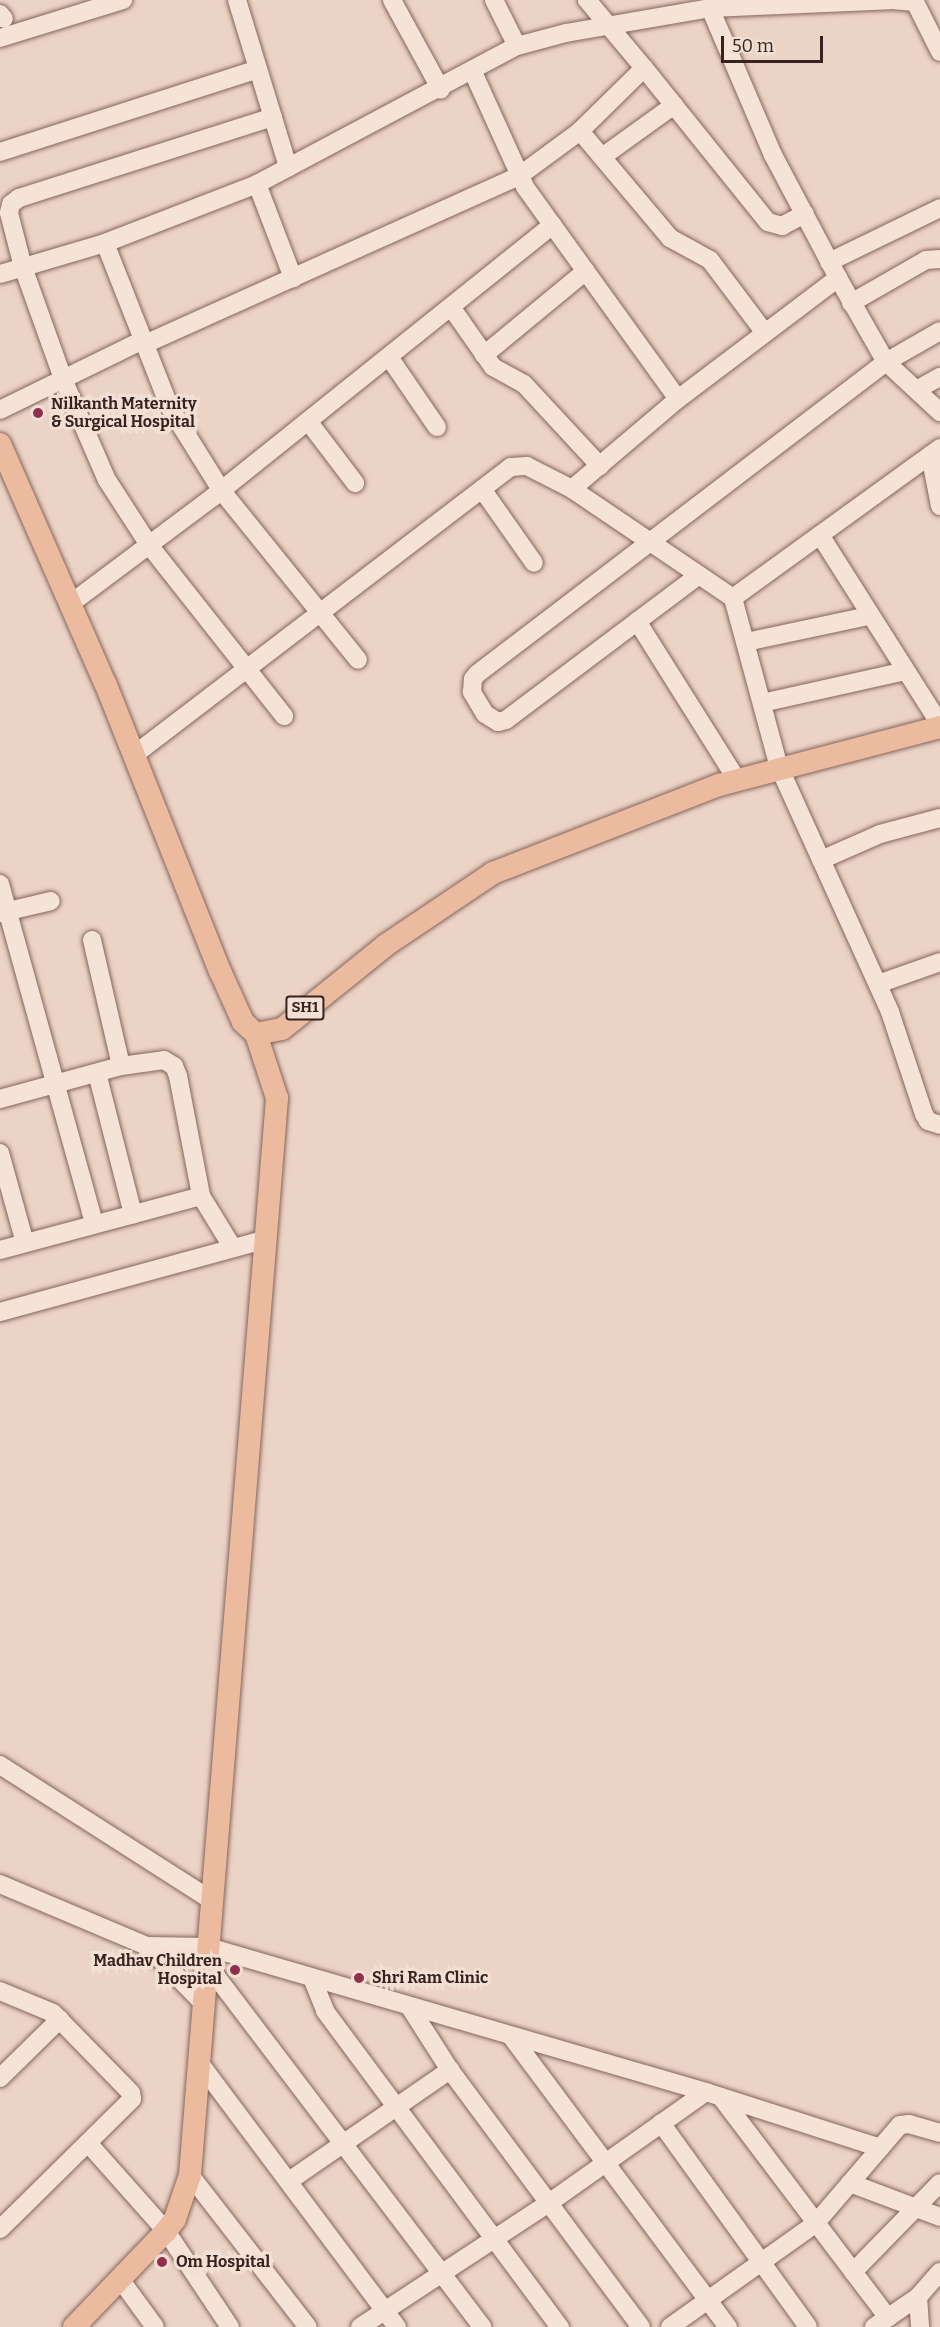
<!DOCTYPE html>
<style>
body{margin:0}
#map{position:relative;width:940px;height:2327px;overflow:hidden;background:#ebd3c5;font-family:Bitter,serif}
div>[style]{position:absolute}
.roads{filter:drop-shadow(0 0 2px #85655c) drop-shadow(0 0 2px #85655c)}
.minor>*{height:18px;margin:-9px;padding:0 9px;transform-origin:9px;border-radius:9px;background:#f6e3d7}
.major>*{height:22px;margin:-11px;padding:0 11px;transform-origin:11px;border-radius:11px;background:#ecbb9f}
.dots>*{width:16px;height:16px;translate:-50% -50%;box-sizing:border-box;border:3px solid #f3e0d4;border-radius:50%}
span{translate:-50% -50%;white-space:nowrap;text-align:center;line-height:1.15;-webkit-text-stroke:6px #f3e0d4;paint-order:stroke}
.shield-label span{padding:2px 4px;background:#f3e0d4;border:2px solid;border-radius:4px;-webkit-text-stroke-width:0}
.shield-label{font-size:15px;color:#36231f;font-weight:700}
.poi-label{font-size:16px;color:#36231f;font-weight:700}
.left{translate:0 -50%;text-align:left}
.right{translate:-100% -50%;text-align:right}
.scale{position:absolute;left:721px;top:36px;width:102px;height:27px;box-sizing:border-box;border:3px solid #36231f;border-top:0;padding-left:8px;font-size:18px;line-height:21px;white-space:nowrap;color:#36231f;-webkit-text-stroke:4px #f3e0d4;paint-order:stroke}
</style>
<div id="map">
<div class="roads">
<div class="minor">
<div style="left:237px;top:0;width:175px;rotate:73deg"></div>
<div style="left:392px;top:0;width:102px;rotate:61.4deg"></div>
<div style="left:494px;top:0;width:51px;rotate:63.4deg"></div>
<div style="left:892px;top:0;width:23px;rotate:5deg"></div>
<div style="left:915px;top:2px;width:56px;rotate:63.4deg"></div>
<div style="left:710px;top:8px;width:160px;rotate:66.8deg"></div>
<div style="left:773px;top:155px;width:139px;rotate:62.1deg"></div>
<div style="left:0;top:14px;width:6px;rotate:51deg"></div>
<div style="left:0;top:38px;width:129px;rotate:-17.2deg"></div>
<div style="left:644px;top:68px;width:198px;rotate:51.2deg"></div>
<div style="left:768px;top:222px;width:15px;rotate:16deg"></div>
<div style="left:782px;top:226px;width:26px;rotate:-28deg"></div>
<div style="left:472px;top:70px;width:128px;rotate:65.6deg"></div>
<div style="left:525px;top:187px;width:261px;rotate:54.2deg"></div>
<div style="left:678px;top:399px;width:201px;rotate:-37.1deg"></div>
<div style="left:838px;top:278px;width:97px;rotate:60.3deg"></div>
<div style="left:886px;top:362px;width:74px;rotate:42.8deg"></div>
<div style="left:273px;top:117px;width:267px;rotate:162.3deg"></div>
<div style="left:19px;top:198px;width:10px;rotate:143deg"></div>
<div style="left:11px;top:204px;width:9px;rotate:103deg"></div>
<div style="left:9px;top:213px;width:56px;rotate:75.5deg"></div>
<div style="left:23px;top:267px;width:119px;rotate:70.3deg"></div>
<div style="left:63px;top:379px;width:110px;rotate:66.5deg"></div>
<div style="left:107px;top:480px;width:77px;rotate:57.1deg"></div>
<div style="left:149px;top:545px;width:218px;rotate:51.7deg"></div>
<div style="left:580px;top:131px;width:140px;rotate:49.9deg"></div>
<div style="left:670px;top:238px;width:46px;rotate:28.8deg"></div>
<div style="left:710px;top:260px;width:91px;rotate:53deg"></div>
<div style="left:0;top:152px;width:271px;rotate:-17.8deg"></div>
<div style="left:602px;top:157px;width:89px;rotate:-35.8deg"></div>
<div style="left:257px;top:184px;width:101px;rotate:69deg"></div>
<div style="left:105px;top:243px;width:177px;rotate:68.5deg"></div>
<div style="left:170px;top:408px;width:97px;rotate:58.1deg"></div>
<div style="left:221px;top:490px;width:218px;rotate:51.1deg"></div>
<div style="left:829px;top:262px;width:123px;rotate:-25.9deg"></div>
<div style="left:0;top:274px;width:109px;rotate:-16.4deg"></div>
<div style="left:105px;top:243px;width:163px;rotate:-21.2deg"></div>
<div style="left:257px;top:184px;width:294px;rotate:-28deg"></div>
<div style="left:517px;top:46px;width:51px;rotate:-14.9deg"></div>
<div style="left:566px;top:33px;width:146px;rotate:-9.8deg"></div>
<div style="left:710px;top:8px;width:180px;rotate:-2.5deg"></div>
<div style="left:851px;top:303px;width:86px;rotate:-29.8deg"></div>
<div style="left:926px;top:260px;width:14px;rotate:-4deg"></div>
<div style="left:451px;top:307px;width:73px;rotate:55deg"></div>
<div style="left:493px;top:367px;width:35px;rotate:29deg"></div>
<div style="left:524px;top:384px;width:112px;rotate:47.2deg"></div>
<div style="left:145px;top:344px;width:410px;rotate:-24.2deg"></div>
<div style="left:519px;top:176px;width:76px;rotate:-36.4deg"></div>
<div style="left:580px;top:131px;width:90px;rotate:-44.5deg"></div>
<div style="left:644px;top:68px;width:89px;rotate:-130deg"></div>
<div style="left:484px;top:355px;width:132px;rotate:-39.5deg"></div>
<div style="left:389px;top:357px;width:85px;rotate:55.6deg"></div>
<div style="left:918px;top:389px;width:25px;rotate:-29deg"></div>
<div style="left:678px;top:399px;width:139px;rotate:139.7deg"></div>
<div style="left:572px;top:489px;width:194px;rotate:34.1deg"></div>
<div style="left:0;top:410px;width:159px;rotate:-26.1deg"></div>
<div style="left:308px;top:421px;width:78px;rotate:52.8deg"></div>
<div style="left:940px;top:448px;width:256px;rotate:144.1deg"></div>
<div style="left:733px;top:598px;width:175px;rotate:74.8deg"></div>
<div style="left:779px;top:767px;width:269px;rotate:65.6deg"></div>
<div style="left:890px;top:1012px;width:108px;rotate:71.6deg"></div>
<div style="left:924px;top:1114px;width:8px;rotate:60deg"></div>
<div style="left:928px;top:1121px;width:13px;rotate:18deg"></div>
<div style="left:930px;top:455px;width:52px;rotate:78.9deg"></div>
<div style="left:482px;top:489px;width:90px;rotate:54.9deg"></div>
<div style="left:820px;top:535px;width:224px;rotate:57.6deg"></div>
<div style="left:699px;top:575px;width:241px;rotate:143.1deg"></div>
<div style="left:506px;top:720px;width:8px;rotate:166deg"></div>
<div style="left:498px;top:722px;width:15px;rotate:-148deg"></div>
<div style="left:485px;top:714px;width:26px;rotate:-121deg"></div>
<div style="left:472px;top:692px;width:13px;rotate:-86deg"></div>
<div style="left:473px;top:679px;width:6px;rotate:-51deg"></div>
<div style="left:477px;top:674px;width:514px;rotate:-37.34deg"></div>
<div style="left:886px;top:362px;width:62px;rotate:-29.9deg"></div>
<div style="left:70px;top:604px;width:179px;rotate:-36.8deg"></div>
<div style="left:213px;top:497px;width:435px;rotate:-38.7deg"></div>
<div style="left:637px;top:621px;width:188px;rotate:57.8deg"></div>
<div style="left:746px;top:642px;width:125px;rotate:-12deg"></div>
<div style="left:762px;top:703px;width:147px;rotate:-12.6deg"></div>
<div style="left:134px;top:755px;width:474px;rotate:-37.4deg"></div>
<div style="left:511px;top:467px;width:16px;rotate:-4deg"></div>
<div style="left:527px;top:466px;width:51px;rotate:27.1deg"></div>
<div style="left:821px;top:860px;width:64px;rotate:-23.8deg"></div>
<div style="left:880px;top:834px;width:62px;rotate:-14.9deg"></div>
<div style="left:0;top:884px;width:353px;rotate:74.5deg"></div>
<div style="left:0;top:913px;width:52px;rotate:-13.2deg"></div>
<div style="left:92px;top:940px;width:129px;rotate:77deg"></div>
<div style="left:878px;top:984px;width:66px;rotate:-19.5deg"></div>
<div style="left:97px;top:1073px;width:146px;rotate:75.7deg"></div>
<div style="left:0;top:1099px;width:125px;rotate:-15.3deg"></div>
<div style="left:121px;top:1066px;width:43px;rotate:-7.9deg"></div>
<div style="left:164px;top:1060px;width:12px;rotate:31deg"></div>
<div style="left:174px;top:1066px;width:11px;rotate:68deg"></div>
<div style="left:178px;top:1076px;width:122px;rotate:79.1deg"></div>
<div style="left:201px;top:1196px;width:61px;rotate:58.4deg"></div>
<div style="left:0;top:1153px;width:93px;rotate:74.5deg"></div>
<div style="left:0;top:1250px;width:208px;rotate:-15deg"></div>
<div style="left:0;top:1312px;width:274px;rotate:-15.3deg"></div>
<div style="left:0;top:1765px;width:250px;rotate:32.6deg"></div>
<div style="left:0;top:1884px;width:160px;rotate:22.9deg"></div>
<div style="left:147px;top:1946px;width:61px;rotate:0.9deg"></div>
<div style="left:208px;top:1947px;width:519px;rotate:16.23deg"></div>
<div style="left:706px;top:2092px;width:183px;rotate:17.8deg"></div>
<div style="left:147px;top:1946px;width:80px;rotate:45.5deg"></div>
<div style="left:206px;top:1963px;width:457px;rotate:52.8deg"></div>
<div style="left:312px;top:1978px;width:35px;rotate:68deg"></div>
<div style="left:325px;top:2011px;width:394px;rotate:53.4deg"></div>
<div style="left:0;top:1991px;width:57px;rotate:22.5deg"></div>
<div style="left:53px;top:2013px;width:112px;rotate:45.7deg"></div>
<div style="left:131px;top:2093px;width:6px;rotate:81deg"></div>
<div style="left:132px;top:2099px;width:185px;rotate:135.4deg"></div>
<div style="left:409px;top:2006px;width:76px;rotate:57.4deg"></div>
<div style="left:450px;top:2070px;width:320px;rotate:53.4deg"></div>
<div style="left:511px;top:2036px;width:363px;rotate:53.3deg"></div>
<div style="left:198px;top:2061px;width:332px;rotate:53.2deg"></div>
<div style="left:0;top:2078px;width:84px;rotate:-44.5deg"></div>
<div style="left:721px;top:2097px;width:277px;rotate:52.9deg"></div>
<div style="left:661px;top:2123px;width:251px;rotate:54.2deg"></div>
<div style="left:88px;top:2143px;width:118px;rotate:48.4deg"></div>
<div style="left:166px;top:2231px;width:115px;rotate:56.3deg"></div>
<div style="left:190px;top:2175px;width:192px;rotate:52.2deg"></div>
<div style="left:289px;top:2181px;width:196px;rotate:-34.6deg"></div>
<div style="left:850px;top:2183px;width:96px;rotate:20.7deg"></div>
<div style="left:853px;top:2272px;width:124px;rotate:-45.7deg"></div>
<div style="left:120px;top:2279px;width:59px;rotate:53.9deg"></div>
<div style="left:918px;top:2297px;width:30px;rotate:86deg"></div>
<div style="left:360px;top:2327px;width:226px;rotate:-33.3deg"></div>
<div style="left:549px;top:2203px;width:192px;rotate:-35.3deg"></div>
<div style="left:670px;top:2327px;width:178px;rotate:-35.4deg"></div>
<div style="left:815px;top:2224px;width:130px;rotate:-49.4deg"></div>
<div style="left:900px;top:2125px;width:9px;rotate:-6deg"></div>
<div style="left:909px;top:2124px;width:32px;rotate:16deg"></div>
<div style="left:874px;top:2327px;width:53px;rotate:-34.3deg"></div>
<div style="left:918px;top:2297px;width:33px;rotate:-49deg"></div>
</div>
<div class="major">
<div style="left:0;top:444px;width:263px;rotate:66.3deg"></div>
<div style="left:106px;top:685px;width:308px;rotate:68.3deg"></div>
<div style="left:220px;top:971px;width:56px;rotate:65.7deg"></div>
<div style="left:243px;top:1022px;width:18px;rotate:43deg"></div>
<div style="left:256px;top:1034px;width:26px;rotate:-11deg"></div>
<div style="left:282px;top:1029px;width:134px;rotate:-38.9deg"></div>
<div style="left:386px;top:945px;width:129px;rotate:-33.9deg"></div>
<div style="left:493px;top:873px;width:243px;rotate:-21.3deg"></div>
<div style="left:719px;top:785px;width:228px;rotate:-14.7deg"></div>
<div style="left:74px;top:2327px;width:133px;rotate:-46.2deg"></div>
<div style="left:166px;top:2231px;width:15px;rotate:-53deg"></div>
<div style="left:175px;top:2219px;width:46px;rotate:-71.2deg"></div>
<div style="left:190px;top:2175px;width:1081px;rotate:-85.38deg"></div>
<div style="left:277px;top:1098px;width:67px;rotate:-108.2deg"></div>
</div>
</div>
<div class="dots">
<div style="left:38px;top:413px;background:#90304f"></div>
<div style="left:235px;top:1970px;background:#90304f"></div>
<div style="left:359px;top:1978px;background:#90304f"></div>
<div style="left:162px;top:2262px;background:#90304f"></div>
</div>
<div class="shield-label">
<span style="left:305px;top:1008px">SH1</span>
</div>
<div class="poi-label">
<span class="left" style="left:51px;top:413px">Nilkanth Maternity<br>&amp; Surgical Hospital</span>
<span class="right" style="left:222px;top:1970px">Madhav Children<br>Hospital</span>
<span class="left" style="left:372px;top:1978px">Shri Ram Clinic</span>
<span class="left" style="left:176px;top:2262px">Om Hospital</span>
</div>
<div class="scale">50 m</div>
</div>
